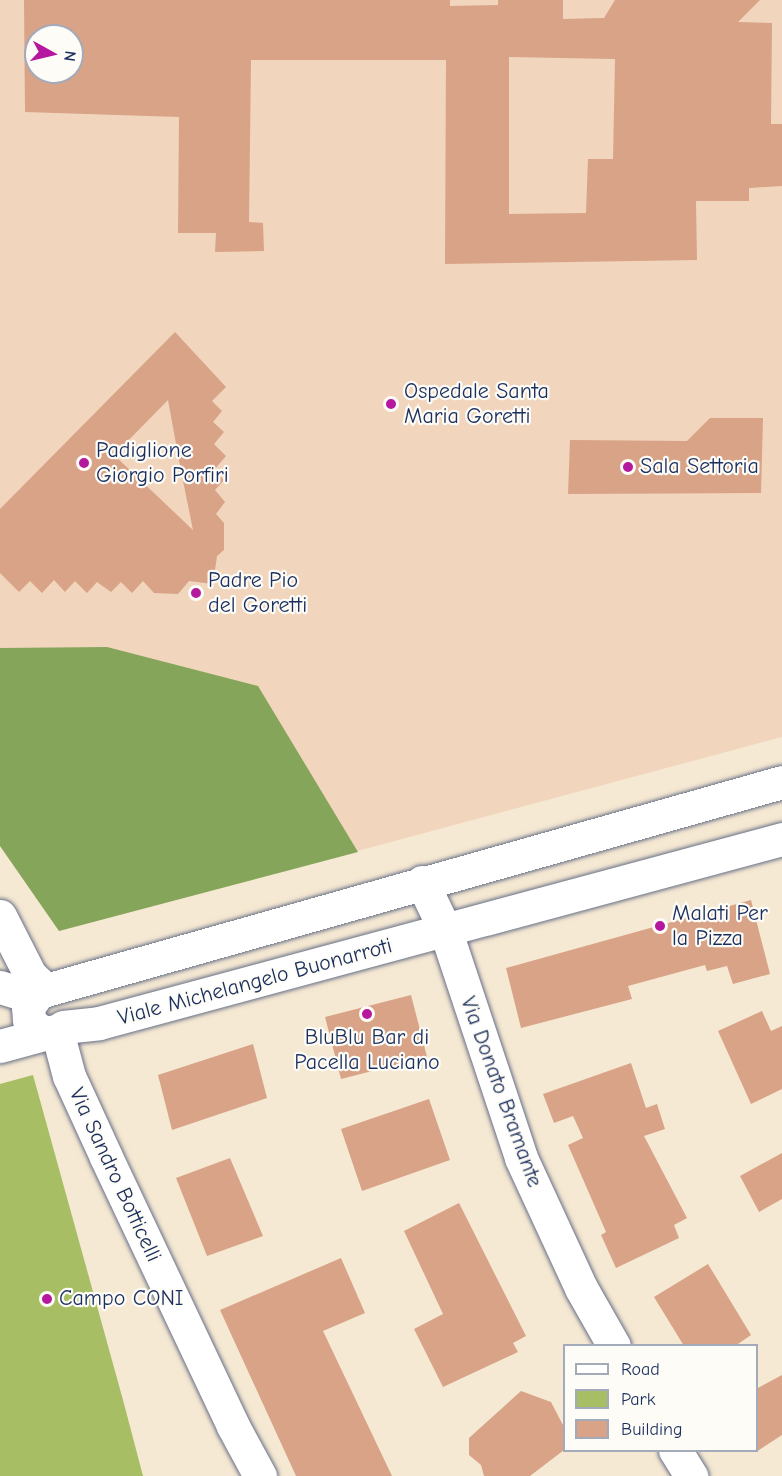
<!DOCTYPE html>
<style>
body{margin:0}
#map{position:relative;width:782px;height:1476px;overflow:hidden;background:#f6e9d3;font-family:"Comic Neue",sans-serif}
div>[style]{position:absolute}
.built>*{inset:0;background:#f1d5bd}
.green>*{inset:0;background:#a7be64}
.forest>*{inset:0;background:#85a55a}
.building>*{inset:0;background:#d8a387}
.roads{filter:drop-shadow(0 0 2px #687087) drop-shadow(0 0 2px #687087)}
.minor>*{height:33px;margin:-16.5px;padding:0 16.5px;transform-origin:16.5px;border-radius:16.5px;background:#fff}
.dots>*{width:16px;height:16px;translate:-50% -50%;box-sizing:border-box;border:3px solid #fdfcf7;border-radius:50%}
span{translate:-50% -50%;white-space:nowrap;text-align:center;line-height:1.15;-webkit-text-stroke:4.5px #fdfcf7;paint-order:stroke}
.poi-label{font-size:22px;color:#1b2f5e}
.left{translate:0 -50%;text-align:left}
.street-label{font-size:22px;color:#1b2f5e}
.legend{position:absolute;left:563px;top:1344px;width:195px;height:108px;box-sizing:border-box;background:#fdfcf7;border:2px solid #a3aaba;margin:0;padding:8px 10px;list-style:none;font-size:18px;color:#1b2f5e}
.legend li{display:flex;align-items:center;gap:12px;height:30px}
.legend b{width:30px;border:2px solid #a3aaba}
.north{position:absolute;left:24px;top:24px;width:60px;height:60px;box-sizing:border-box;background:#fdfcf7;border:2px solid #a3aaba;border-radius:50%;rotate:98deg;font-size:16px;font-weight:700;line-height:24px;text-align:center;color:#1b2f5e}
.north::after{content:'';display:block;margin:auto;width:21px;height:27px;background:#b5179e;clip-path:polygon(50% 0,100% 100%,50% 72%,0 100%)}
</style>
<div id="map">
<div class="built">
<div style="clip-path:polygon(evenodd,0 0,782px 0,782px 737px,59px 931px,0 846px,0 0,36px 36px,72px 36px,72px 72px,36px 72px,36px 36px)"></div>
</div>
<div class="green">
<div style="clip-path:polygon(33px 1075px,123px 1400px,143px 1476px,0 1476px,0 1084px)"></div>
</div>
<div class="forest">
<div style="clip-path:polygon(107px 647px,258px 686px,358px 852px,59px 931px,0 846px,0 648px)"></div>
</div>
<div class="building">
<div style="clip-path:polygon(evenodd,24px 0,450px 0,450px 6px,498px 5px,498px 0,563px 0,563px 19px,604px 18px,615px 0,760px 0,738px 22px,772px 23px,771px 124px,782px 124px,782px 186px,749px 188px,749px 201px,696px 201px,697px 260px,445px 264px,446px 60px,251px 60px,249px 222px,263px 223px,264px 251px,215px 252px,216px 233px,178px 233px,179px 117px,25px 112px,24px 0,36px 36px,72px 36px,72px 72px,36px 72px,36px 36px,24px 0,509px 57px,615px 59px,613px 159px,588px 159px,586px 213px,509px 214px,509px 57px)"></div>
<div style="clip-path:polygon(evenodd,175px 332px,226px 387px,212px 401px,222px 411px,213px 422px,224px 432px,214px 444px,226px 456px,214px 470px,224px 480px,215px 490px,225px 502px,216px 514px,224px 523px,224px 550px,217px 556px,213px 584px,189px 581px,178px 594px,154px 593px,143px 581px,132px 593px,121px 582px,111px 592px,97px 582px,87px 593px,75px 581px,65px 592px,54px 580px,42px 593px,30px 581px,19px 592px,0 573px,0 509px,175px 332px,168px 400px,181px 471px,193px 530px,114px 455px,168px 400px)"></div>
<div style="clip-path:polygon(710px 418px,763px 418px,761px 493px,568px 494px,570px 440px,687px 441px)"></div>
<div style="clip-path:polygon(751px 900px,770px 974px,733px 984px,727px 966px,707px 971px,705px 965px,628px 986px,632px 999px,521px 1028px,506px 968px)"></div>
<div style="clip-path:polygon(411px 995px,427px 1057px,341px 1079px,325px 1017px)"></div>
<div style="clip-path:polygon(762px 1011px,771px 1031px,782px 1026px,782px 1089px,751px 1104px,718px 1031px)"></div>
<div style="clip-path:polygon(253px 1044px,267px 1098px,172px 1130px,158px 1075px)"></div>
<div style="clip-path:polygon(631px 1063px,646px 1108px,657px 1104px,665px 1129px,644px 1136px,687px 1218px,674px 1225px,679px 1238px,616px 1268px,601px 1235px,606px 1232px,568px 1145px,583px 1138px,573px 1116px,554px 1123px,543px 1094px)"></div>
<div style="clip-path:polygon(429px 1099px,450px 1160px,362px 1191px,341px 1129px)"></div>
<div style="clip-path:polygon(782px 1153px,782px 1199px,759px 1212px,740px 1176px)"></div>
<div style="clip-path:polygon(230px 1158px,263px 1236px,207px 1256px,176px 1178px)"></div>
<div style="clip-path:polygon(459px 1203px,526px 1336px,513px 1343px,518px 1352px,443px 1387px,414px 1329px,443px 1314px,404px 1231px)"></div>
<div style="clip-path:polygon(341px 1258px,365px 1313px,323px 1331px,392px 1476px,296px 1476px,220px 1310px)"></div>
<div style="clip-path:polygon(708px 1264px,751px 1335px,735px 1346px,684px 1346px,654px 1297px)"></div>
<div style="clip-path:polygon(782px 1375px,782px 1435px,756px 1452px,756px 1389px)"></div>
<div style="clip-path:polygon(521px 1391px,551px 1402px,564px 1427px,564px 1450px,530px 1476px,484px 1476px,481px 1465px,469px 1455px,469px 1438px)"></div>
</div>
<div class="roads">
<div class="minor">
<div style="left:422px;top:882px;width:55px;rotate:64.4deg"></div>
<div style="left:446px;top:932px;width:238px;rotate:71.6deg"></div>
<div style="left:521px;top:1158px;width:143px;rotate:65.2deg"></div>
<div style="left:581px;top:1288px;width:67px;rotate:60.4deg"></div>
<div style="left:0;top:916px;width:66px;rotate:63deg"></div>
<div style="left:30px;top:975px;width:22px;rotate:43deg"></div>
<div style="left:0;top:987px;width:34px;rotate:17deg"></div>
<div style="left:63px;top:1027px;width:36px;rotate:-6deg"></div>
<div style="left:99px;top:1023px;width:707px;rotate:-15.08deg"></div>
<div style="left:57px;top:1031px;width:47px;rotate:75.1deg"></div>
<div style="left:69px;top:1076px;width:89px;rotate:65.4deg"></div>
<div style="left:106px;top:1157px;width:297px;rotate:64.7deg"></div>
<div style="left:233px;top:1426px;width:57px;rotate:61.6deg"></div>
<div style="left:51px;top:1033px;width:13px;rotate:-167deg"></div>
<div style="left:38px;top:1030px;width:13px;rotate:-132deg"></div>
<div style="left:29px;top:1020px;width:13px;rotate:-94deg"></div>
<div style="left:28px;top:1007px;width:19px;rotate:-54deg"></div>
<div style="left:39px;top:992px;width:772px;rotate:-15.78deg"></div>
<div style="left:0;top:1046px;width:61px;rotate:-15.2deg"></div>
<div style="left:675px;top:1450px;width:31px;rotate:58deg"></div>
</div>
</div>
<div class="dots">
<div style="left:391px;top:404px;background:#b5179e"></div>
<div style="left:84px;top:463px;background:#b5179e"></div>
<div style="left:628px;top:467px;background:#b5179e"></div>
<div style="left:196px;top:593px;background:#b5179e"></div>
<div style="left:660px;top:926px;background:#b5179e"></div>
<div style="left:367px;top:1014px;background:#b5179e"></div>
<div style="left:47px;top:1299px;background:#b5179e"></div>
</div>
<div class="poi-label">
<span class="left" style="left:404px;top:404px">Ospedale Santa<br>Maria Goretti</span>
<span class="left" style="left:96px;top:463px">Padiglione<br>Giorgio Porfiri</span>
<span class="left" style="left:640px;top:467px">Sala Settoria</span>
<span class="left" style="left:208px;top:593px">Padre Pio<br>del Goretti</span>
<span class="left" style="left:672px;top:926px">Malati Per<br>la Pizza</span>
<span style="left:367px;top:1050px">BluBlu Bar di<br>Pacella Luciano</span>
<span class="left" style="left:59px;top:1299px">Campo CONI</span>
</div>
<div class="street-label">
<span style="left:255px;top:982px;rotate:-15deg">Viale Michelangelo Buonarroti</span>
<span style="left:501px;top:1092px;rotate:70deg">Via Donato Bramante</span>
<span style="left:115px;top:1175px;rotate:65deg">Via Sandro Botticelli</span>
</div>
<ul class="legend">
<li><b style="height:8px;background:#fff"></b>Road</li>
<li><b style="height:16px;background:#a7be64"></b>Park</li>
<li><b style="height:16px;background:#d8a387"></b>Building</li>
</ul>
<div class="north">N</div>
</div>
